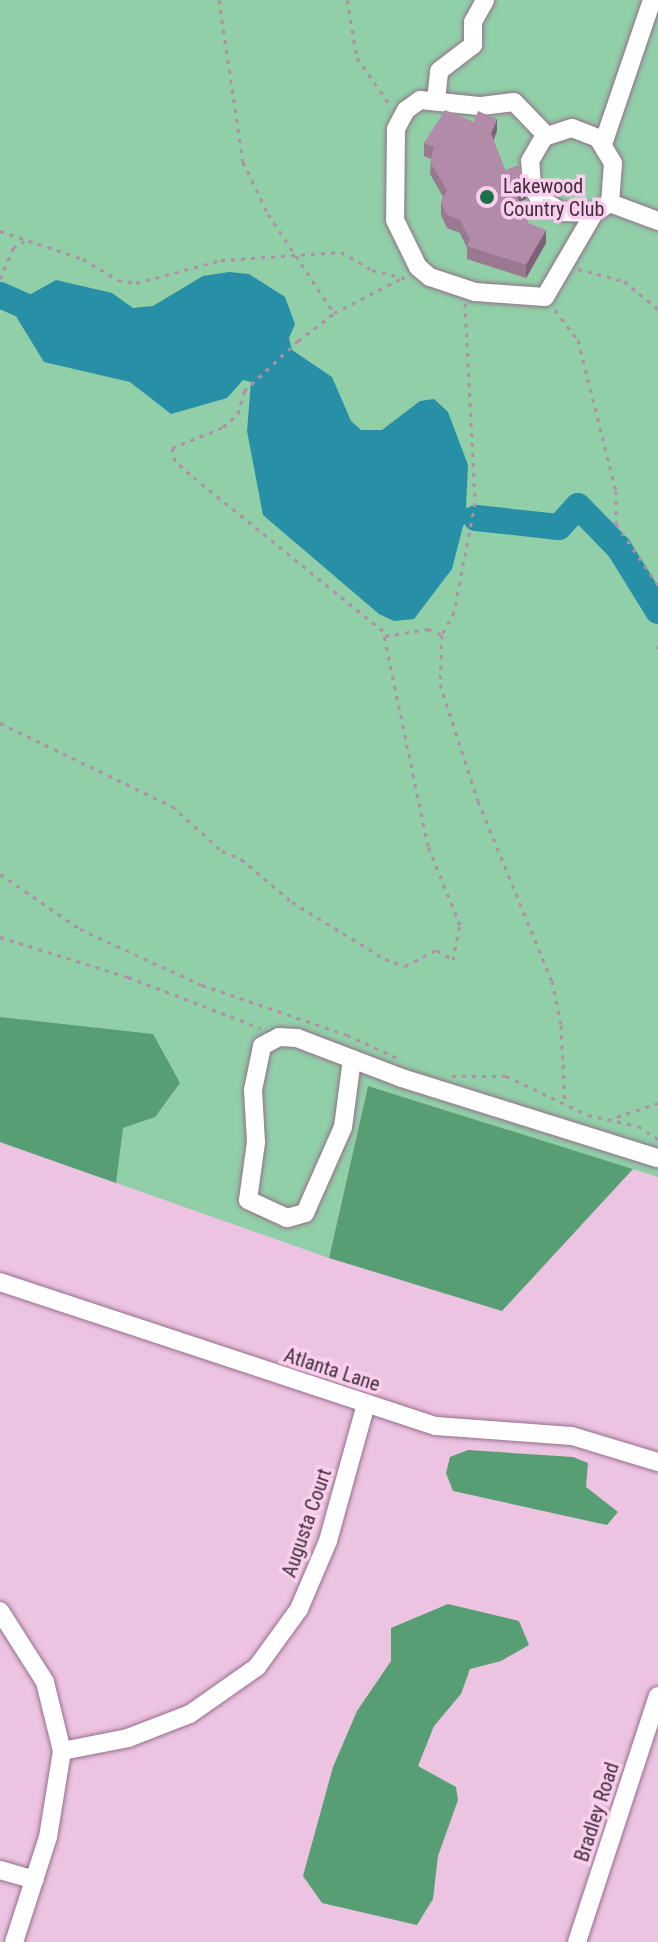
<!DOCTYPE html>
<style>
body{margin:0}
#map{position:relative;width:658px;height:1942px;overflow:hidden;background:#ecc3e1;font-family:"Roboto Condensed",sans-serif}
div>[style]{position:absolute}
.green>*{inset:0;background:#90cfa7}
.forest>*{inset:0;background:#589e74}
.water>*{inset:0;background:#278fa6}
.river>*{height:26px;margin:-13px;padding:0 13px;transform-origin:13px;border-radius:13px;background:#278fa6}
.path>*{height:3px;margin-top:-1.5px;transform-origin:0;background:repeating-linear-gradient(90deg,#b08fa7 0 4px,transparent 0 10px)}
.roads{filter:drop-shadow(0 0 2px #956f8b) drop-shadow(0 0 2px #956f8b)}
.minor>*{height:18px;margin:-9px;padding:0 9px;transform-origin:9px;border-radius:9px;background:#fff}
.wall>*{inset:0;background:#997890}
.shaded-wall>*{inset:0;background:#7d6176}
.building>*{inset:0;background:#b28ba8}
.dots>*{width:22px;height:22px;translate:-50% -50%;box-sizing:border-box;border:4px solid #facfee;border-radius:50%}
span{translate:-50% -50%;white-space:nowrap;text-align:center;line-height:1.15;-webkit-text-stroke:7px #facfee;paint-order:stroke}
.poi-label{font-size:20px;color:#3f2f3b}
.left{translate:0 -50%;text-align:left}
.street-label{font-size:20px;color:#3f2f3b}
</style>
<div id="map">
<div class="green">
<div style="clip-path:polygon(0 0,658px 0,658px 1177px,368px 1086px,329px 1258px,0 1142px)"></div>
</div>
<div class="forest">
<div style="clip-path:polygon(0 1017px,153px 1034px,180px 1083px,155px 1117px,123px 1128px,116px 1183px,0 1142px)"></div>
<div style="clip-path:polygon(368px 1086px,633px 1169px,502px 1311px,329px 1258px)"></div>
<div style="clip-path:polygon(468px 1450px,573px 1457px,588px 1463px,586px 1487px,618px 1512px,607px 1525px,453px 1491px,446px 1473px,450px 1457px)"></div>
<div style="clip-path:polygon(448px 1604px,519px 1621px,529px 1645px,501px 1661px,470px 1669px,461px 1694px,434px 1726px,418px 1766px,456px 1787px,458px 1800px,438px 1856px,433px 1899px,417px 1925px,322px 1903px,303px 1876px,333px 1767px,357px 1711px,391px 1661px,391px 1628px)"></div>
</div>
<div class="water">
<div style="clip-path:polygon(229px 272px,249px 274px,285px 297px,295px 324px,289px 338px,292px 350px,332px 377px,351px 421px,361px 430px,382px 430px,420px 401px,434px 399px,448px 412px,468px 465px,466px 507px,471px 515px,463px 526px,452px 569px,414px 619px,394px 621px,379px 614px,263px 515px,247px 431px,251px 382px,243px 380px,227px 398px,171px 414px,130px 382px,44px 362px,17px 318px,24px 298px,56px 280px,112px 293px,133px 308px,153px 306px,203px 276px)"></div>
</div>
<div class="river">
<div style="left:0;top:295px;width:57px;rotate:23.9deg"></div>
<div style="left:476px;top:518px;width:83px;rotate:6.2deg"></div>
<div style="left:559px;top:527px;width:28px;rotate:-48deg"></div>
<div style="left:578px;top:506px;width:59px;rotate:45.7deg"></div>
<div style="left:619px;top:548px;width:74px;rotate:58.2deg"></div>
</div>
<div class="path">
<div style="left:219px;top:0;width:164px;rotate:81.6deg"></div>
<div style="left:243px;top:162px;width:58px;rotate:64.3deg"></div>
<div style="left:268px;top:214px;width:119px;rotate:56.3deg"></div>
<div style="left:347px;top:0;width:59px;rotate:80.2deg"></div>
<div style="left:357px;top:58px;width:57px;rotate:54.9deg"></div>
<div style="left:0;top:231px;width:88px;rotate:18.6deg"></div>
<div style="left:83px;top:259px;width:41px;rotate:31deg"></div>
<div style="left:118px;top:280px;width:18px;rotate:9deg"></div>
<div style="left:136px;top:283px;width:88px;rotate:-15.1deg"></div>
<div style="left:221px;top:260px;width:120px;rotate:-3.8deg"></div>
<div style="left:341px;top:252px;width:36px;rotate:30deg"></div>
<div style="left:372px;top:270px;width:36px;rotate:14deg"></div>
<div style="left:578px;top:269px;width:48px;rotate:14.6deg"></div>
<div style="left:624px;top:281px;width:44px;rotate:39.5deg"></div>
<div style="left:0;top:279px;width:34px;rotate:-67deg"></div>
<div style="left:13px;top:248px;width:13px;rotate:-32deg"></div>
<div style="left:465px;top:303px;width:200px;rotate:87.1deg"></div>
<div style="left:475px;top:503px;width:111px;rotate:100.9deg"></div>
<div style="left:454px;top:612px;width:26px;rotate:118deg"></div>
<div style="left:442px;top:635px;width:49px;rotate:92.3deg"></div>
<div style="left:440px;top:684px;width:123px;rotate:72deg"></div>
<div style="left:478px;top:801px;width:195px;rotate:67.7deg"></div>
<div style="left:552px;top:981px;width:45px;rotate:78.4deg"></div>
<div style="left:561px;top:1025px;width:78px;rotate:87.1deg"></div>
<div style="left:555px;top:310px;width:38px;rotate:53deg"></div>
<div style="left:578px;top:340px;width:156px;rotate:75.9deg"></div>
<div style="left:616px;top:491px;width:33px;rotate:90deg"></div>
<div style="left:616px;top:524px;width:74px;rotate:55.5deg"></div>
<div style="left:385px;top:636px;width:44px;rotate:-9.2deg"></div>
<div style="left:428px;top:629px;width:15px;rotate:23deg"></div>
<div style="left:658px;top:645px;width:6px;rotate:90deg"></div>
<div style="left:0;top:723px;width:191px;rotate:25.8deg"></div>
<div style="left:172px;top:806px;width:67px;rotate:42deg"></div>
<div style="left:222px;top:851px;width:21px;rotate:23deg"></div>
<div style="left:241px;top:859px;width:67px;rotate:40.1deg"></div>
<div style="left:292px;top:902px;width:109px;rotate:31.5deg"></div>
<div style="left:385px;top:959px;width:21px;rotate:19deg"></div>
<div style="left:405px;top:966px;width:36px;rotate:-27deg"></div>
<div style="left:437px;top:950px;width:19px;rotate:32deg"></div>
<div style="left:453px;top:960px;width:36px;rotate:-79deg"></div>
<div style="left:460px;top:925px;width:85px;rotate:-112.1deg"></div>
<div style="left:428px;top:846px;width:220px;rotate:-101.8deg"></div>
<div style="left:383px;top:631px;width:249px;rotate:-140.9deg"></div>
<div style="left:190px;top:474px;width:20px;rotate:-139deg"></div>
<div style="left:175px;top:461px;width:13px;rotate:-103deg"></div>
<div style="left:172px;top:448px;width:55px;rotate:-22.4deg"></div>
<div style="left:223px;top:427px;width:20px;rotate:-41deg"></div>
<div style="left:238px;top:414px;width:24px;rotate:-75deg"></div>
<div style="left:244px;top:391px;width:74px;rotate:-42.8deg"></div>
<div style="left:298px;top:341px;width:46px;rotate:-37.9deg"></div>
<div style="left:334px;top:313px;width:74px;rotate:-27.3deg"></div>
<div style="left:0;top:874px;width:97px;rotate:34.5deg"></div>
<div style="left:80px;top:929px;width:134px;rotate:24.7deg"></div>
<div style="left:202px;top:985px;width:153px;rotate:19deg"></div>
<div style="left:347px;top:1035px;width:58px;rotate:24.4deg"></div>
<div style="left:0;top:937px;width:134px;rotate:17.4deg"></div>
<div style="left:128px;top:977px;width:142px;rotate:21deg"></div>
<div style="left:452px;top:1076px;width:54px"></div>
<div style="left:506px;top:1076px;width:91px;rotate:25.4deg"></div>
<div style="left:588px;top:1115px;width:51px;rotate:12.4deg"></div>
<div style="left:638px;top:1126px;width:24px;rotate:33deg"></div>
<div style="left:617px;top:1117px;width:43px;rotate:-18.9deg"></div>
</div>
<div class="roads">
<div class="minor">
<div style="left:436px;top:101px;width:30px;rotate:-84deg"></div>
<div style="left:439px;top:71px;width:43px;rotate:-37.4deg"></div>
<div style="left:473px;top:45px;width:23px;rotate:-90deg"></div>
<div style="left:473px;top:22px;width:25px;rotate:-61deg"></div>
<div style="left:547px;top:136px;width:47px;rotate:-134.1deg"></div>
<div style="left:514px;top:102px;width:35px;rotate:173deg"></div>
<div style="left:479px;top:106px;width:59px;rotate:-174.2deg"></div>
<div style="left:420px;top:100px;width:17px;rotate:144deg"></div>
<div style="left:406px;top:110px;width:21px;rotate:118deg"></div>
<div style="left:396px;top:129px;width:91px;rotate:90.6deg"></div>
<div style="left:395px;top:220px;width:52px;rotate:63.9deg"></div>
<div style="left:418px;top:267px;width:16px;rotate:40deg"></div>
<div style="left:430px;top:277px;width:47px;rotate:18.4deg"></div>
<div style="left:475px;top:292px;width:70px;rotate:4.1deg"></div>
<div style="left:545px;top:297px;width:97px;rotate:-59.7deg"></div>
<div style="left:594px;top:213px;width:19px;rotate:-32deg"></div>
<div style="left:610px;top:203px;width:51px;rotate:20.6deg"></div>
<div style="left:603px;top:144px;width:152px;rotate:-71.2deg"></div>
<div style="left:594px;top:213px;width:32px;rotate:-178deg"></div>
<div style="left:562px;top:212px;width:27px;rotate:-149deg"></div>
<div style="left:539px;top:198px;width:13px;rotate:-122deg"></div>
<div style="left:532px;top:187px;width:26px;rotate:-94deg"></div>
<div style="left:530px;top:161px;width:28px;rotate:-60deg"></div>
<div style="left:544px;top:137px;width:29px;rotate:-18deg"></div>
<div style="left:572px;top:128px;width:28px;rotate:21deg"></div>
<div style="left:598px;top:138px;width:29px;rotate:59deg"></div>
<div style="left:613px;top:163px;width:40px;rotate:94.3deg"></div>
<div style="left:352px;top:1059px;width:69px;rotate:97.5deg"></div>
<div style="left:343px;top:1127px;width:94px;rotate:113.8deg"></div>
<div style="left:305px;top:1213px;width:19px;rotate:164deg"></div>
<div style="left:287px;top:1218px;width:43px;rotate:-155.2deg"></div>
<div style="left:248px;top:1200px;width:59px;rotate:-82.1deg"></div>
<div style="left:256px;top:1142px;width:52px;rotate:-93.3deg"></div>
<div style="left:253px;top:1090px;width:45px;rotate:-78.4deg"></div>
<div style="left:262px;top:1046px;width:19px;rotate:-28deg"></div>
<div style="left:279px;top:1037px;width:18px;rotate:3deg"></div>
<div style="left:297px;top:1038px;width:112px;rotate:20.9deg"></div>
<div style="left:402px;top:1078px;width:268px;rotate:17.4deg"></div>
<div style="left:0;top:1282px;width:459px;rotate:18.3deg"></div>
<div style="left:436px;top:1426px;width:136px;rotate:4.2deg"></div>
<div style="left:572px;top:1436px;width:90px;rotate:16.8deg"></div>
<div style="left:0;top:1611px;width:84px;rotate:57.6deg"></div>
<div style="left:45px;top:1682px;width:71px;rotate:76.2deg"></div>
<div style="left:62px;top:1751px;width:87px;rotate:99.2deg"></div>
<div style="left:48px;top:1837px;width:110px;rotate:107.9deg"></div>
<div style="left:62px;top:1751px;width:67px;rotate:-11.1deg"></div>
<div style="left:128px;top:1738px;width:66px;rotate:-21.2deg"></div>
<div style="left:190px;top:1714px;width:82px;rotate:-35deg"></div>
<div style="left:257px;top:1667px;width:72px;rotate:-54.1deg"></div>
<div style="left:299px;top:1609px;width:74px;rotate:-66.9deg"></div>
<div style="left:328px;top:1541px;width:142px;rotate:-74.5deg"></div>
<div style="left:0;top:1870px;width:36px;rotate:16deg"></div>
<div style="left:577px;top:1942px;width:259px;rotate:-71.8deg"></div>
</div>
</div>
<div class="wall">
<div style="clip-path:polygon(497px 131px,493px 140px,505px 170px,526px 199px,520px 202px,528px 223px,546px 243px,526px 278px,467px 259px,467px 248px,460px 233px,447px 228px,441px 215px,441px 203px,443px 197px,430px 174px,431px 159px,424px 156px,424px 143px)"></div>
</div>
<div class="shaded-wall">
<div style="clip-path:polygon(497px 119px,497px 131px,491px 146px,491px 133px)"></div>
<div style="clip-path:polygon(526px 187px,526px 199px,515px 203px,515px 191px)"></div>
<div style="clip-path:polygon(546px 230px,546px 243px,526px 278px,526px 265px)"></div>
</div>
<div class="building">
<div style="clip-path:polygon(445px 110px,474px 122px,478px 111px,497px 119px,491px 133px,505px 170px,519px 165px,526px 187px,515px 191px,528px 223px,546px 230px,526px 265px,467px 246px,470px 240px,460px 220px,447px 215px,441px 203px,447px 190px,430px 162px,434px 147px,424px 143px)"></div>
</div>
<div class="dots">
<div style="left:487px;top:197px;background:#197145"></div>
</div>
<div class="poi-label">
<span class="left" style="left:503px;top:198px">Lakewood<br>Country Club</span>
</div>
<div class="street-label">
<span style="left:332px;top:1370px;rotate:18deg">Atlanta Lane</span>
<span style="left:307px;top:1523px;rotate:-71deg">Augusta Court</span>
<span style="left:597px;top:1812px;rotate:-72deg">Bradley Road</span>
</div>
</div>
